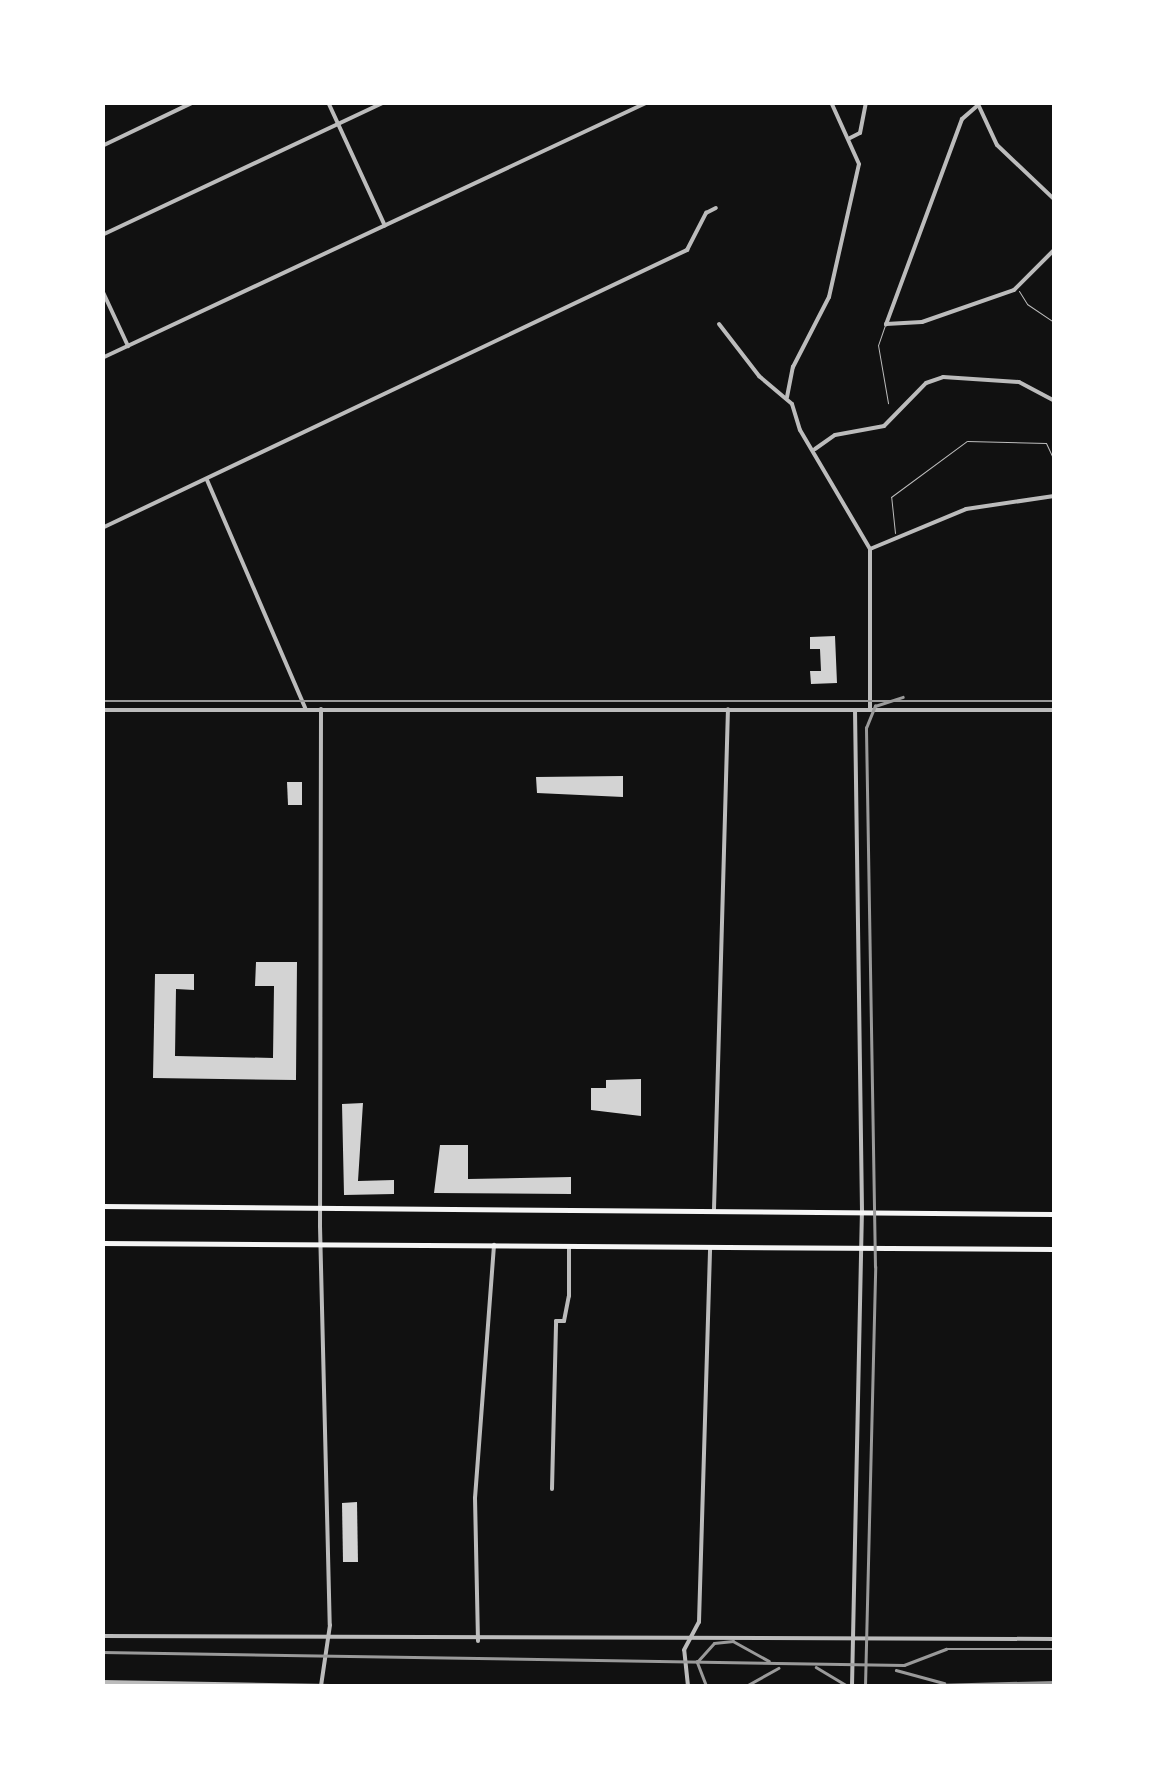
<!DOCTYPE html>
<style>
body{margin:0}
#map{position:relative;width:1157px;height:1789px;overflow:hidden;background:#111;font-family:"PT Serif",serif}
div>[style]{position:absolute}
.building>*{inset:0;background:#d3d3d3}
.service>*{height:1px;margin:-0.5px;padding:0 0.5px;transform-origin:0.5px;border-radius:0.5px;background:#bcbcbc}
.minor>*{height:4px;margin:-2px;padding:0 2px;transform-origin:2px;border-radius:2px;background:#bcbcbc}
.tertiary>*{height:4px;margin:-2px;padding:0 2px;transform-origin:2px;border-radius:2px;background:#bcbcbc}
.secondary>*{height:5px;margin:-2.5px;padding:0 2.5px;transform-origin:2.5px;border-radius:2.5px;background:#f5f5f5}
.tram>*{height:2.5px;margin:-1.25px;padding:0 1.25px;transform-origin:1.25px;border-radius:1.25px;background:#9a9a9a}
span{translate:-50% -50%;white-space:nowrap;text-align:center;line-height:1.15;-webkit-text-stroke:9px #fff;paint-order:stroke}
.frame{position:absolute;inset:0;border:105px solid #fff;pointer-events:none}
</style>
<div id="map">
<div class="building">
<div style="clip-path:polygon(835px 636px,837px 683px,811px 684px,810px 671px,821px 671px,820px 649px,810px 649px,810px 637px)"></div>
<div style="clip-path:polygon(623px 776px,623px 797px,537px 793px,536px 777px)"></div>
<div style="clip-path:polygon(287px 782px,302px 782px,302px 805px,288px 805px)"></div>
<div style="clip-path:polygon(256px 962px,297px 962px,296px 1080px,153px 1078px,155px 974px,194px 974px,194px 990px,176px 989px,175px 1056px,273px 1058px,274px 986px,255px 986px)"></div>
<div style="clip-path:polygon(641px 1079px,641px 1116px,591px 1110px,591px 1088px,606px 1088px,606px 1080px)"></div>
<div style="clip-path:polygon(363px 1103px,358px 1181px,394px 1180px,394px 1194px,344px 1195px,342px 1104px)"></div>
<div style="clip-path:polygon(440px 1145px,468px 1145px,468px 1179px,571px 1177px,571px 1194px,434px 1193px)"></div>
<div style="clip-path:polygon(357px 1502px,358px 1562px,343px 1562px,342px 1503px)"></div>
</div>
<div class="service">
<div style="left:1019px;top:291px;width:15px;rotate:58deg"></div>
<div style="left:1027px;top:304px;width:32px;rotate:34deg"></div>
<div style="left:885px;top:325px;width:21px;rotate:109deg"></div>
<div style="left:878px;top:345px;width:59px;rotate:80.2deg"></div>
<div style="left:895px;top:533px;width:36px;rotate:-96deg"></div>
<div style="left:891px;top:497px;width:94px;rotate:-36.4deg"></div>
<div style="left:967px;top:441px;width:79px;rotate:1.5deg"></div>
<div style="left:1046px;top:443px;width:19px;rotate:65deg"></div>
</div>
<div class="minor">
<div style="left:328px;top:102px;width:136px;rotate:65.3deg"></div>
<div style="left:977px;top:102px;width:47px;rotate:65.1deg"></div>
<div style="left:997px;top:145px;width:79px;rotate:43.5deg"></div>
<div style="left:977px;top:106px;width:20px;rotate:139deg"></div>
<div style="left:962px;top:119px;width:219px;rotate:110.3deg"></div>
<div style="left:886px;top:324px;width:36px;rotate:-3deg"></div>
<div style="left:922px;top:322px;width:97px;rotate:-19.2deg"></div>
<div style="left:1014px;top:290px;width:57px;rotate:-45deg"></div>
<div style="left:850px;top:138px;width:11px;rotate:-27deg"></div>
<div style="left:860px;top:133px;width:32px;rotate:-79deg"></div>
<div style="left:102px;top:146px;width:102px;rotate:-25.6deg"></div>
<div style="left:102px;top:235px;width:313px;rotate:-25.2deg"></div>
<div style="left:102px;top:290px;width:62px;rotate:65.1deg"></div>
<div style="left:719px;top:324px;width:66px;rotate:52.4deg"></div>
<div style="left:759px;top:376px;width:43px;rotate:40.3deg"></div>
<div style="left:792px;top:404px;width:27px;rotate:73deg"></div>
<div style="left:800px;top:430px;width:138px;rotate:59.5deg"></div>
<div style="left:870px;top:549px;width:161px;rotate:90deg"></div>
<div style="left:787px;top:397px;width:31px;rotate:-79deg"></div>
<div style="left:793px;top:367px;width:79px;rotate:-62.8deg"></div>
<div style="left:829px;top:297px;width:136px;rotate:-77.3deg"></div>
<div style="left:859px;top:164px;width:68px;rotate:-114.3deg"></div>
<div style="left:815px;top:449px;width:24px;rotate:-35deg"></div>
<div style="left:835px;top:435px;width:50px;rotate:-10.4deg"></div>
<div style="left:884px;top:426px;width:60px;rotate:-45.7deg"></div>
<div style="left:926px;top:383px;width:18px;rotate:-19deg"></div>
<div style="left:943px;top:377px;width:76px;rotate:3.8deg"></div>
<div style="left:1019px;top:382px;width:40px;rotate:28deg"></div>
<div style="left:207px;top:480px;width:248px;rotate:66.7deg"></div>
<div style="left:102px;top:528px;width:648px;rotate:-25.42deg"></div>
<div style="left:687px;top:250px;width:42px;rotate:-62.8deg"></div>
<div style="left:706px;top:213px;width:11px;rotate:-27deg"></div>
<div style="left:870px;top:549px;width:104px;rotate:-22.6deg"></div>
<div style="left:966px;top:509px;width:89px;rotate:-8.4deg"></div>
<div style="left:321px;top:709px;width:517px;rotate:90.11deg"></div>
<div style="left:320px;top:1226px;width:399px;rotate:88.6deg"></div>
<div style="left:330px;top:1625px;width:62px;rotate:98.4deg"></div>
<div style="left:714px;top:1209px;width:500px;rotate:-88.4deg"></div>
<div style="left:552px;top:1489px;width:168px;rotate:-88.6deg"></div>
<div style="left:556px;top:1321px;width:8px"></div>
<div style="left:564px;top:1321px;width:25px;rotate:-79deg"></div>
<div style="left:569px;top:1296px;width:49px;rotate:-90deg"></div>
<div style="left:478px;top:1641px;width:143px;rotate:-91.2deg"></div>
<div style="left:475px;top:1498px;width:254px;rotate:-85.7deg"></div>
<div style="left:688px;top:1686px;width:36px;rotate:-96deg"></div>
<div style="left:684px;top:1650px;width:32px;rotate:-62deg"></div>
<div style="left:699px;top:1622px;width:375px;rotate:-88.3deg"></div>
</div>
<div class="tertiary">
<div style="left:102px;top:358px;width:603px;rotate:-25.12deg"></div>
<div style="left:102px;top:710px;width:952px"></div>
<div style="left:102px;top:1636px;width:952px;rotate:0.18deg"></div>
<div style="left:102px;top:1682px;width:228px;rotate:1deg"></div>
<div style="left:852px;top:1686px;width:475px;rotate:-88.8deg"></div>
<div style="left:862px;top:1211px;width:501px;rotate:-90.8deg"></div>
</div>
<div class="secondary">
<div style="left:102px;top:1206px;width:952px;rotate:0.48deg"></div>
<div style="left:102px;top:1243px;width:952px;rotate:0.36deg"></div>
</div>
<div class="tram">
<div style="left:102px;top:701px;width:952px"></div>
<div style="left:102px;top:1652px;width:802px;rotate:0.93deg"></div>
<div style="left:904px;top:1665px;width:45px;rotate:-20.9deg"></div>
<div style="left:946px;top:1649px;width:108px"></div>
<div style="left:816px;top:1667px;width:37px;rotate:31deg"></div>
<div style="left:896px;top:1670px;width:50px;rotate:15.2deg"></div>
<div style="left:706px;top:1686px;width:26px;rotate:-111deg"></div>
<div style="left:697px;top:1662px;width:25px;rotate:-48deg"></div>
<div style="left:714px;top:1643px;width:19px;rotate:-6deg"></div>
<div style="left:733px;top:1641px;width:41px;rotate:29.1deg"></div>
<div style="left:746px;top:1686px;width:37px;rotate:-29deg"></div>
<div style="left:865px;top:1686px;width:419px;rotate:-88.6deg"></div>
<div style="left:875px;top:1267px;width:539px;rotate:-90.96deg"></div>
<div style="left:866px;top:728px;width:24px;rotate:-68deg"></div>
<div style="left:875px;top:706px;width:29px;rotate:-18deg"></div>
<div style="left:897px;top:1686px;width:157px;rotate:-1.5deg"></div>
</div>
<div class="frame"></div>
</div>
